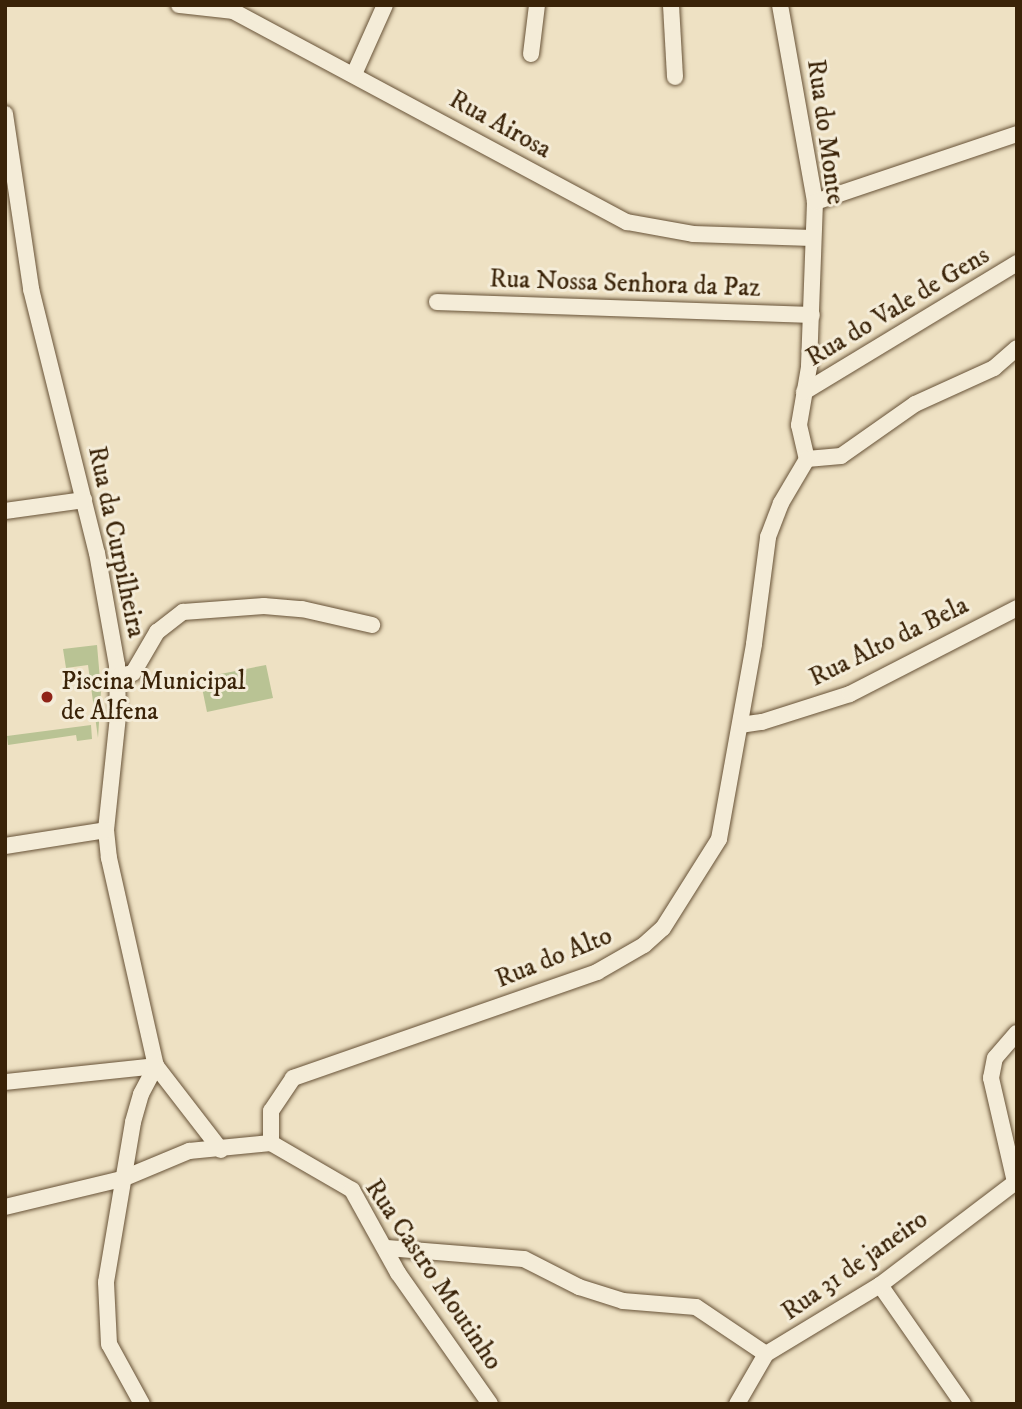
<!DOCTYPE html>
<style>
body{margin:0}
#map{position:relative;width:1022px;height:1409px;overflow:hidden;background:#eee1c3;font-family:"IM FELL DW Pica",serif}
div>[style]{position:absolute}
.green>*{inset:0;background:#b9c394}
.roads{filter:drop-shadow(0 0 2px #675237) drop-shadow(0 0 2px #675237)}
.street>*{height:16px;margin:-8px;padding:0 8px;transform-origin:8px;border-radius:8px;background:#f4ecd8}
.dots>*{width:19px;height:19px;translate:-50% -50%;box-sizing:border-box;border:4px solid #f4ecd8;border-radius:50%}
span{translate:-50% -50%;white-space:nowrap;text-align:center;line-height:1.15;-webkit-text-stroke:6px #f4ecd8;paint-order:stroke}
.street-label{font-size:26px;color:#3a2308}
.poi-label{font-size:26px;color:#3a2308}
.left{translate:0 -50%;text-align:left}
.frame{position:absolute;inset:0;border:7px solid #3a2308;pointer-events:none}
</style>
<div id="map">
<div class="green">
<div style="clip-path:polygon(97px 645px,101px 691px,98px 738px,88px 665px,66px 668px,63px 649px)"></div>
<div style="clip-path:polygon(266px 665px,273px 698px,207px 712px,200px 678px)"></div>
<div style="clip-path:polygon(91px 725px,92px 739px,77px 741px,76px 735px,8px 745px,7px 736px)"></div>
</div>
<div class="roads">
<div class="street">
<div style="left:179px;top:5px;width:54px;rotate:6.3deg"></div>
<div style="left:233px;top:11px;width:447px;rotate:28.2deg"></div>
<div style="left:627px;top:222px;width:67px;rotate:10.3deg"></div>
<div style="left:693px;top:234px;width:119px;rotate:1.9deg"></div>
<div style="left:671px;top:5px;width:72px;rotate:86.8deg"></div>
<div style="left:780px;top:5px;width:200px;rotate:79.9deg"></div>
<div style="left:815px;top:202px;width:165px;rotate:92.1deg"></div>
<div style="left:809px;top:367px;width:59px;rotate:99.8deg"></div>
<div style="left:799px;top:425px;width:35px;rotate:77deg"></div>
<div style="left:531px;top:54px;width:49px;rotate:-83deg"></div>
<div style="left:355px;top:72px;width:73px;rotate:-65.9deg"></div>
<div style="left:5px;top:114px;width:177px;rotate:81.5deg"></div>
<div style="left:31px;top:289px;width:272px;rotate:76deg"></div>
<div style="left:97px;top:553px;width:114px;rotate:79.9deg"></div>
<div style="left:117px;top:665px;width:51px;rotate:88.9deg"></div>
<div style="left:118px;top:716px;width:115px;rotate:96deg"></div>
<div style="left:106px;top:830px;width:28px;rotate:84deg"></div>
<div style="left:109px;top:858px;width:213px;rotate:77.3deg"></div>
<div style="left:156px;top:1066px;width:106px;rotate:52.3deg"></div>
<div style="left:815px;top:202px;width:213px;rotate:-18.6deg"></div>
<div style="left:437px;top:302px;width:375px;rotate:2deg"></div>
<div style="left:804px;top:392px;width:249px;rotate:-31.2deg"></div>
<div style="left:807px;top:459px;width:34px;rotate:-5deg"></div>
<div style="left:841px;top:456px;width:90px;rotate:-35.1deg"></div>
<div style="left:915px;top:404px;width:87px;rotate:-24.5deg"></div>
<div style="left:994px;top:368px;width:30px;rotate:-41deg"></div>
<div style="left:5px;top:511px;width:80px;rotate:-7.9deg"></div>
<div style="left:118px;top:676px;width:15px;rotate:-11deg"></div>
<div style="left:133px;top:673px;width:48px;rotate:-59.7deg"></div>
<div style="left:157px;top:632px;width:33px;rotate:-38deg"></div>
<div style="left:183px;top:612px;width:81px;rotate:-4.2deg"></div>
<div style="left:264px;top:606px;width:38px;rotate:5deg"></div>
<div style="left:302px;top:609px;width:72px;rotate:12.9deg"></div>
<div style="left:740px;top:725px;width:22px;rotate:-8deg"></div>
<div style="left:762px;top:722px;width:92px;rotate:-17.7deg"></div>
<div style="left:850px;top:694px;width:188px;rotate:-27.2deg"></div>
<div style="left:5px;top:846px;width:102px;rotate:-9deg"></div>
<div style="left:5px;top:1082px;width:152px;rotate:-6deg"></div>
<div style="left:271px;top:1143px;width:32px;rotate:-90deg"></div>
<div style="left:271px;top:1111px;width:40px;rotate:-56deg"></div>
<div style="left:293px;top:1078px;width:322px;rotate:-19.2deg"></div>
<div style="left:597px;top:972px;width:54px;rotate:-29.9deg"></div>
<div style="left:644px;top:945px;width:25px;rotate:-42deg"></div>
<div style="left:663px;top:928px;width:105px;rotate:-57.8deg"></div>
<div style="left:719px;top:839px;width:198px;rotate:-79.8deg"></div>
<div style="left:754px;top:644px;width:108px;rotate:-82.5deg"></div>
<div style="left:768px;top:537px;width:36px;rotate:-69deg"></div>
<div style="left:781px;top:503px;width:51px;rotate:-59.4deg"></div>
<div style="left:1015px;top:1182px;width:107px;rotate:-103deg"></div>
<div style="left:991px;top:1078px;width:20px;rotate:-79deg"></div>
<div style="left:995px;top:1058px;width:33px;rotate:-49deg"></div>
<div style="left:5px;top:1207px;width:120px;rotate:-13.5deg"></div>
<div style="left:122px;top:1179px;width:73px;rotate:-22.7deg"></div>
<div style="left:189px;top:1151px;width:82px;rotate:-5.6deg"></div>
<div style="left:271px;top:1143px;width:94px;rotate:30.1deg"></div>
<div style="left:352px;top:1190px;width:95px;rotate:61deg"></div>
<div style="left:398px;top:1273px;width:160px;rotate:54.9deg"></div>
<div style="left:387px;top:1248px;width:137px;rotate:4.6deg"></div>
<div style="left:524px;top:1259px;width:62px;rotate:27deg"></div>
<div style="left:579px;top:1287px;width:46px;rotate:17.7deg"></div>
<div style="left:623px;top:1301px;width:73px;rotate:4.7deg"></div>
<div style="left:696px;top:1307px;width:84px;rotate:33.9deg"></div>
<div style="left:880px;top:1285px;width:145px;rotate:55.1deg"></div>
<div style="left:142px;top:1404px;width:68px;rotate:-118.8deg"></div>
<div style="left:109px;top:1344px;width:62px;rotate:-92.8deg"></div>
<div style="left:106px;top:1282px;width:162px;rotate:-80.4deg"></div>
<div style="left:133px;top:1122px;width:29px;rotate:-74deg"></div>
<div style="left:141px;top:1094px;width:32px;rotate:-62deg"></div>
<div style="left:737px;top:1404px;width:58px;rotate:-59.9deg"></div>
<div style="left:766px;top:1354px;width:133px;rotate:-31.2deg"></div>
<div style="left:880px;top:1285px;width:172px;rotate:-37.2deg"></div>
</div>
</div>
<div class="dots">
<div style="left:47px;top:697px;background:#8f2418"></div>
</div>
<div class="street-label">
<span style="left:500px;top:125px;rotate:29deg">Rua Airosa</span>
<span style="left:825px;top:132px;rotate:82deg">Rua do Monte</span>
<span style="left:625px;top:284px;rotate:2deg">Rua Nossa Senhora da Paz</span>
<span style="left:898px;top:307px;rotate:-31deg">Rua do Vale de Gens</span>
<span style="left:116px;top:542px;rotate:78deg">Rua da Curpilheira</span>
<span style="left:889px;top:642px;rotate:-26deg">Rua Alto da Bela</span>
<span style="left:554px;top:958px;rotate:-22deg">Rua do Alto</span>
<span style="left:855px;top:1266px;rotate:-35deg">Rua 31 de janeiro</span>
<span style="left:433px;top:1275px;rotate:56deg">Rua Castro Moutinho</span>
</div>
<div class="poi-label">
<span class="left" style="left:61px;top:697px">Piscina Municipal<br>de Alfena</span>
</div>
<div class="frame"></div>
</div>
